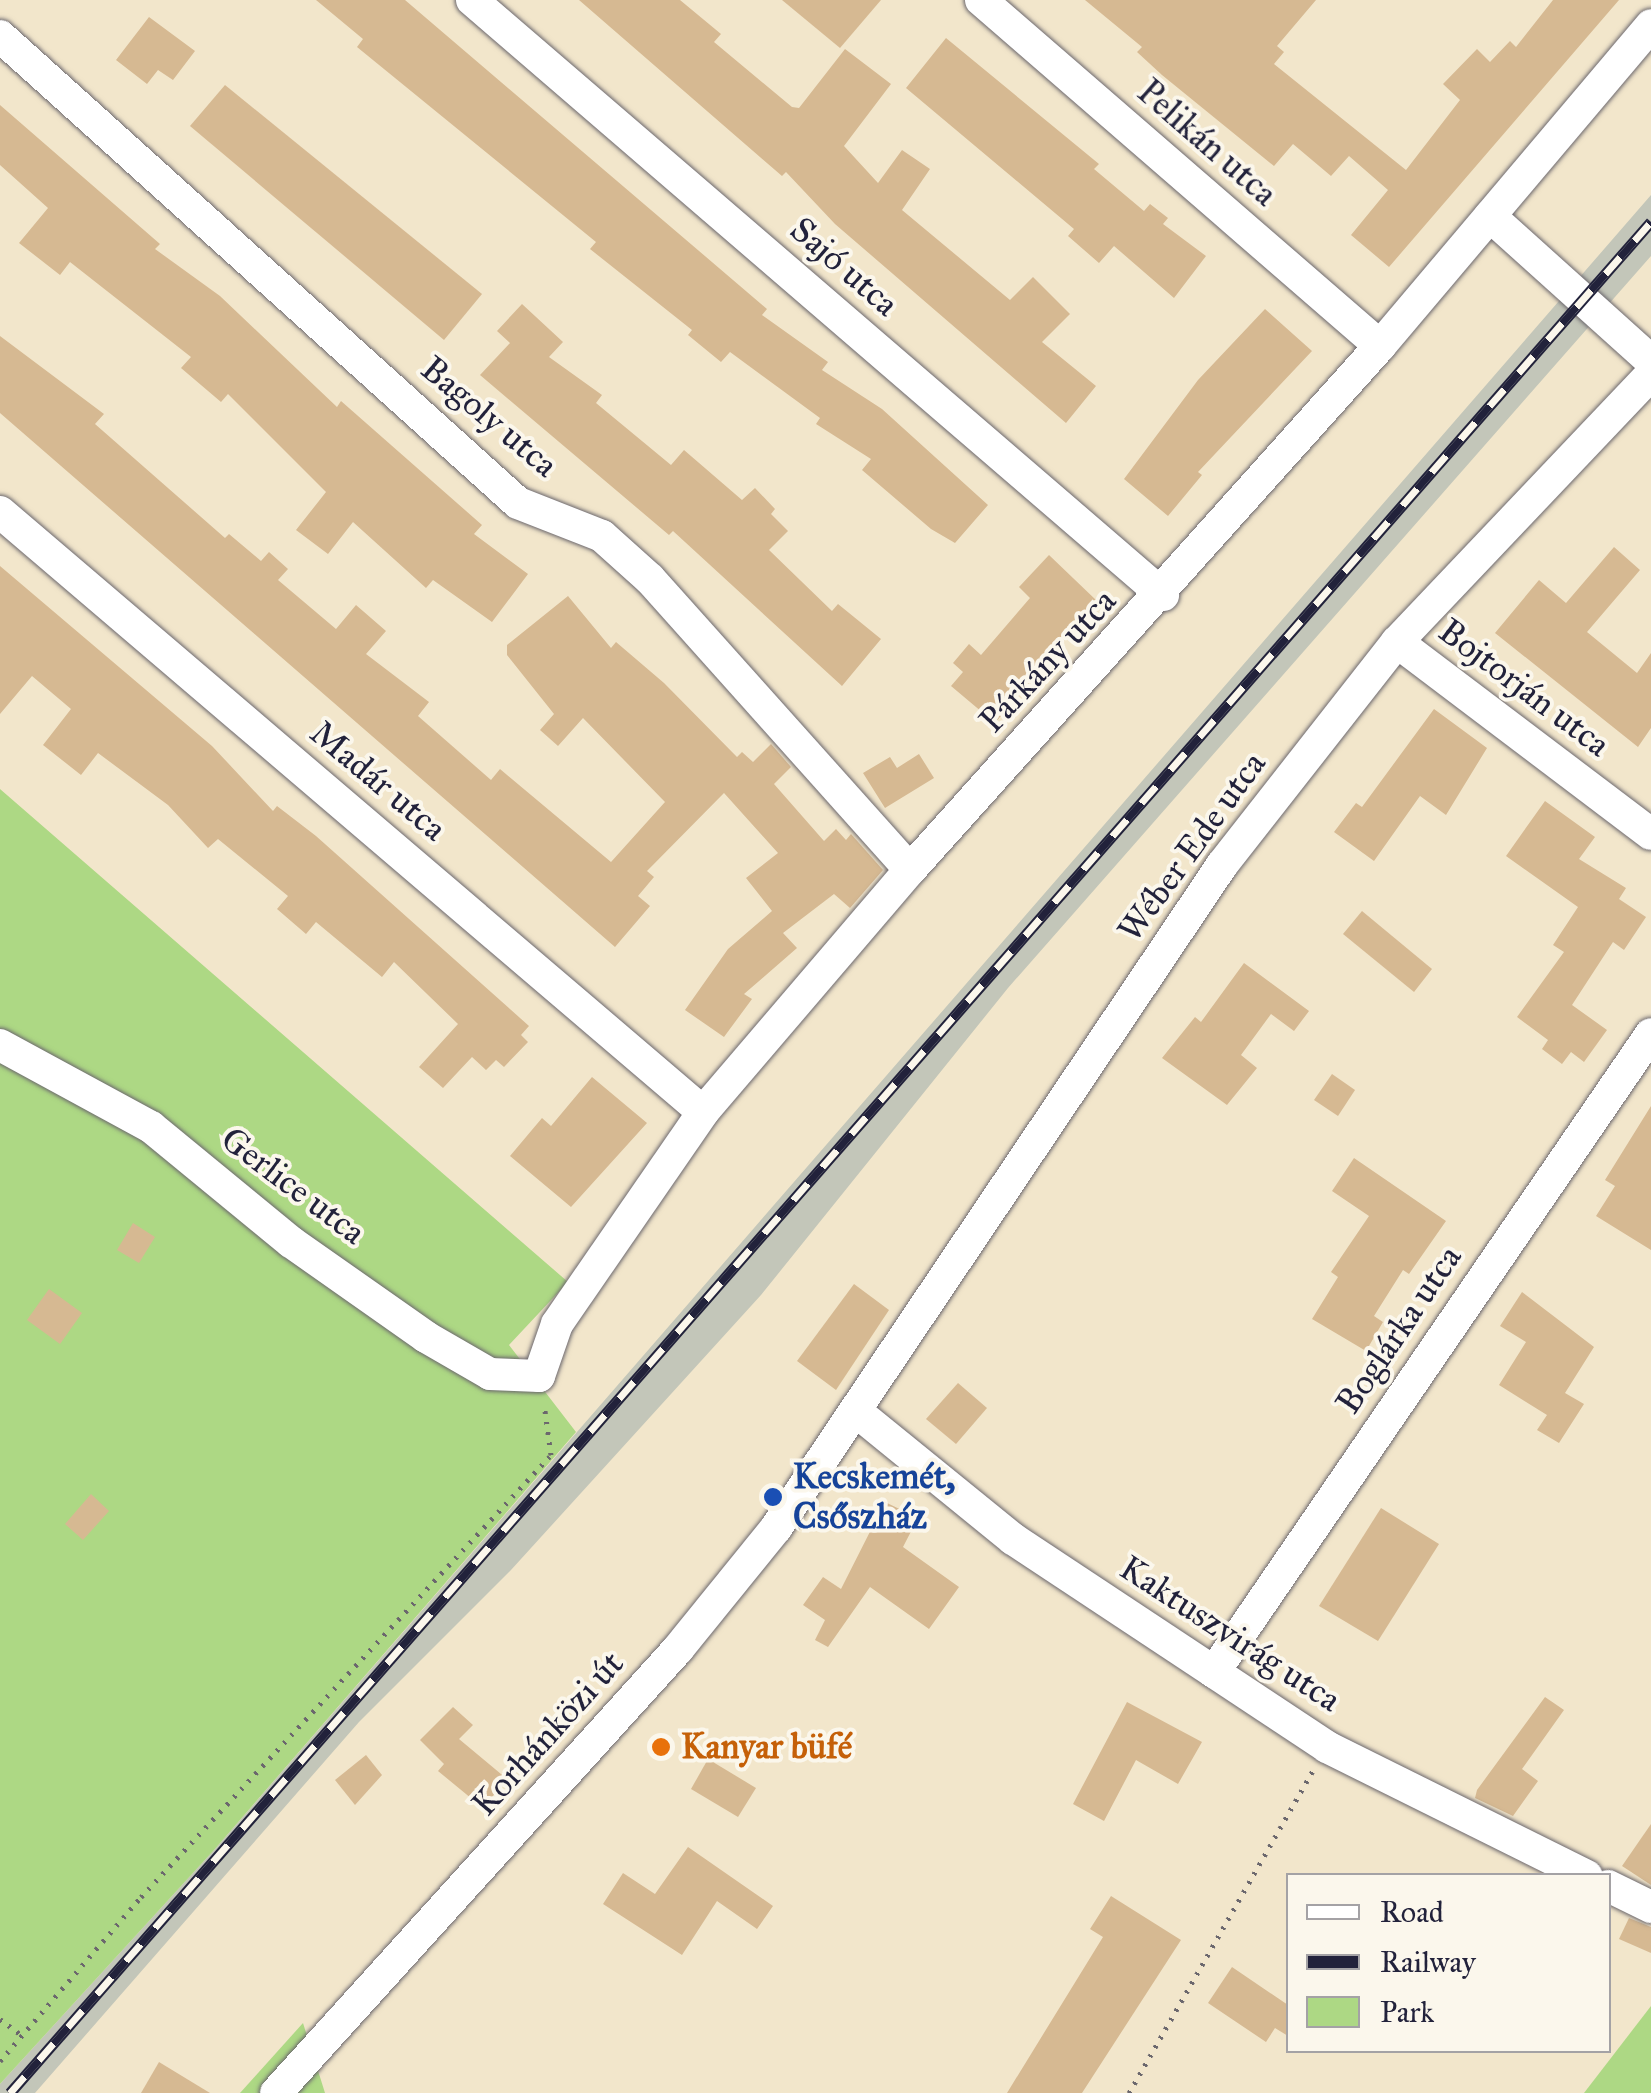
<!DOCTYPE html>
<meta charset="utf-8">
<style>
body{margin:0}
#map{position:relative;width:1651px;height:2093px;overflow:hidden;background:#f2e6cb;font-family:"IM FELL Great Primer",serif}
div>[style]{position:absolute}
.industrial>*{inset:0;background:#c3c6b9}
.green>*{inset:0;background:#add884}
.building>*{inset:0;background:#d6b992}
.path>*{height:5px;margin-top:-2.5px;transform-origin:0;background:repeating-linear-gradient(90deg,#6b676d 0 2.5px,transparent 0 10.5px)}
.roads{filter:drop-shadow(0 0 2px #6b676d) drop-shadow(0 0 2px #6b676d)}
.minor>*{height:32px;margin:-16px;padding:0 16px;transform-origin:16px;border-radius:16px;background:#fff}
.rail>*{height:11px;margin-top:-5.5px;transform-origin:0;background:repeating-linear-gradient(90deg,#fbf7ec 0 22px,#22223b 0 44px);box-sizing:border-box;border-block:2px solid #22223b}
.dots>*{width:28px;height:28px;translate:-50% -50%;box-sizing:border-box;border:5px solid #fbf7ec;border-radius:50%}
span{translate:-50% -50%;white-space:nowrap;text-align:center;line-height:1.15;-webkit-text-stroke:8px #fbf7ec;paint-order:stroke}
.street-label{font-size:35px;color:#22223b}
.transit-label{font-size:35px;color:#164399;font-weight:700}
.left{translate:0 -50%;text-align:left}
.food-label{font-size:35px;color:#c56008;font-weight:700}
.legend{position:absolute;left:1286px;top:1873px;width:325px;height:180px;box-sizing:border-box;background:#fbf7ec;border:2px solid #a4a2a5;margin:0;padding:12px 18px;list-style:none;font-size:30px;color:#22223b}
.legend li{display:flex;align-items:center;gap:20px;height:50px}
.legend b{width:50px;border:2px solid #a4a2a5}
</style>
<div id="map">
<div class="industrial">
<div style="clip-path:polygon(1651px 195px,1651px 256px,1008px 988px,761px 1295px,511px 1570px,359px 1722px,35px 2093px,0 2093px,0 2084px,214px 1850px)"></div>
</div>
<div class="green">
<div style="clip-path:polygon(0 789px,568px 1282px,509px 1345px,576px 1432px,214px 1850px,0 2084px)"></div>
<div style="clip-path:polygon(1651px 2006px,1651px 2093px,1584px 2093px)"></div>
<div style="clip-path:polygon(303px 2023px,325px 2093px,240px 2093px)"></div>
</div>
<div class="building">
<div style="clip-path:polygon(316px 0,405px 0,767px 309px,762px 315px,828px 362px,822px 370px,882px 409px,988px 505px,955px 543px,931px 529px,862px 470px,871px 459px,816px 424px,820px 418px,730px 352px,721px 362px,688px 335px,692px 330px,590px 249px,596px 242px,357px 47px,363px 39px)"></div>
<div style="clip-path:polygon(579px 0,680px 0,721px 34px,714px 42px,792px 107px,799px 108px,845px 49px,891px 84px,844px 146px,878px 183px,902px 150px,930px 169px,902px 210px,1010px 300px,1033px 277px,1070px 314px,1042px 342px,1096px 386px,1066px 423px,835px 224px,786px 172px,782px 176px)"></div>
<div style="clip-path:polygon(782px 0,881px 0,840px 48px)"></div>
<div style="clip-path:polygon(1085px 0,1316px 0,1277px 46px,1284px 52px,1274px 64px,1406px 170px,1460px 100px,1443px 84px,1477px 49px,1490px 62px,1510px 41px,1516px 47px,1553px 0,1619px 0,1389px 267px,1351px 235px,1388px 190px,1349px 156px,1331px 176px,1293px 144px,1274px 166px,1162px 75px,1137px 52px,1142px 47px)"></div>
<div style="clip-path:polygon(149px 17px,195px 51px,173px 80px,158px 70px,147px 84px,116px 60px)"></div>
<div style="clip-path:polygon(946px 38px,1099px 164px,1094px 169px,1144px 211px,1150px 204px,1168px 218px,1163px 224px,1206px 256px,1174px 298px,1114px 246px,1099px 263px,1068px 236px,1074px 229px,906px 88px)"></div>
<div style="clip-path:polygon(225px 85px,482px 294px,444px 340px,190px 126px)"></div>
<div style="clip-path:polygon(0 105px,160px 244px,155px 249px,220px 296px,337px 407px,341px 401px,482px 525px,474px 534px,528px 574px,492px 622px,433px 580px,426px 588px,353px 522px,328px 554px,296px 530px,326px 492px,228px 394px,221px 402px,181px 368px,191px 357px,70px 262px,60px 275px,19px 243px,48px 208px,0 165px)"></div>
<div style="clip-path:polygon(522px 304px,563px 342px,549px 357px,602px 395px,596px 403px,671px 465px,684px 450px,742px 500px,755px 488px,775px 509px,771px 514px,788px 531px,769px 550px,832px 611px,838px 604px,881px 639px,842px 686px,673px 531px,669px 535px,480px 375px,510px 343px,497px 331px)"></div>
<div style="clip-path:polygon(1265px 309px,1312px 351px,1198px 472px,1202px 475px,1168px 516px,1124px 479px,1198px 380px)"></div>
<div style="clip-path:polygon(0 336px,104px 414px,95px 424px,225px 538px,229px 534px,261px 561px,269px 552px,288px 569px,278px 580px,336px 629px,356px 605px,386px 631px,366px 654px,429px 702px,418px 716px,491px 780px,500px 769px,611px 862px,665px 802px,583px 718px,558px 746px,540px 730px,554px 714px,507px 655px,507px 645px,568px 596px,611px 648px,616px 642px,664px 683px,737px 757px,742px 752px,753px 762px,771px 744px,791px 767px,774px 784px,824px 841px,836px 829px,846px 840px,851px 834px,883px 870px,850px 908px,834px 894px,783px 933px,797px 948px,744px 994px,752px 999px,724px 1037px,685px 1010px,728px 949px,772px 911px,746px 878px,778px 853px,724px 793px,647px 871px,654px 877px,638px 896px,650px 906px,615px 947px,0 413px)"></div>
<div style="clip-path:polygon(1614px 547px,1640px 570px,1587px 632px,1637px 673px,1651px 653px,1651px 728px,1638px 747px,1495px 633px,1539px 580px,1566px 603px)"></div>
<div style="clip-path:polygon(1049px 555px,1097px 601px,995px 723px,951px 686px,963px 672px,953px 663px,969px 644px,981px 655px,1030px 598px,1019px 587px)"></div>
<div style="clip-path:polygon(0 566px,212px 746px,273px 811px,277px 806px,316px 836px,529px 1026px,521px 1035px,528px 1042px,504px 1067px,496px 1060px,486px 1070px,472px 1057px,443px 1088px,419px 1067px,458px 1024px,394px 962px,382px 977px,316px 922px,306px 934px,277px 909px,288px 896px,218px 839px,208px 848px,168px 805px,98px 753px,81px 775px,43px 745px,71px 709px,32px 676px,0 714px)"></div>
<div style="clip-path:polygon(1434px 709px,1487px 748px,1446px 815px,1420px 796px,1374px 861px,1334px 832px,1356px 803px,1362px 807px)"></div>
<div style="clip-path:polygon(919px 754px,934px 778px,885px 808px,863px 773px,890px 757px,897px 768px)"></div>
<div style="clip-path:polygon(1545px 801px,1595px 837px,1579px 859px,1626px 888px,1619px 899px,1646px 917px,1624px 950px,1613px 942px,1572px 1005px,1607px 1030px,1584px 1062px,1571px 1052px,1562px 1064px,1542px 1049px,1548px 1040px,1517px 1017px,1564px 952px,1553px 945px,1578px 907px,1506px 856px)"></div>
<div style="clip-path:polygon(1362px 911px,1432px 969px,1414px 992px,1343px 934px)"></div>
<div style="clip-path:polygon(1244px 963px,1309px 1011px,1294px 1031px,1271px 1014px,1241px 1055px,1257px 1068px,1227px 1105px,1162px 1058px,1195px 1017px,1201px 1022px)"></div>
<div style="clip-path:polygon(1332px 1074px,1355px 1090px,1338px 1116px,1314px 1100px)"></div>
<div style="clip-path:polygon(592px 1077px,647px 1123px,571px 1207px,510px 1156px,542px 1118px,551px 1126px)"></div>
<div style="clip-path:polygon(1651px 1106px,1651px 1250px,1596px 1216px,1615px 1186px,1605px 1180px)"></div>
<div style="clip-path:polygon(1354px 1158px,1446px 1221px,1409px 1274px,1403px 1270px,1374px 1316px,1383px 1322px,1366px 1351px,1312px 1319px,1338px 1277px,1331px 1272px,1369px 1216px,1332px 1191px)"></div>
<div style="clip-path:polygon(133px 1223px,155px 1237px,139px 1263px,117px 1250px)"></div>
<div style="clip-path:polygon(854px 1284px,889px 1310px,836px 1390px,797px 1361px)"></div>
<div style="clip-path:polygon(49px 1289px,82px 1313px,60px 1344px,27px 1320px)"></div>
<div style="clip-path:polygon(1522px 1292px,1594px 1347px,1565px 1393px,1584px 1404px,1559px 1443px,1537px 1430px,1547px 1415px,1499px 1385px,1526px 1342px,1500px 1326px)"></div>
<div style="clip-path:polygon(958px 1383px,987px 1408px,956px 1444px,926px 1419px)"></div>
<div style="clip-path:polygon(91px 1494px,109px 1511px,83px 1540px,65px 1524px)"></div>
<div style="clip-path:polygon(885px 1502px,918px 1518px,903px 1547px,959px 1587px,929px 1629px,870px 1587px,828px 1647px,815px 1640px,825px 1620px,803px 1605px,823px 1577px,841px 1589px)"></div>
<div style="clip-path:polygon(1381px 1508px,1439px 1544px,1378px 1641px,1319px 1606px)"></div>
<div style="clip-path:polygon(1545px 1697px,1564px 1710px,1522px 1769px,1538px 1781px,1513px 1816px,1475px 1798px,1477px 1790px)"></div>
<div style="clip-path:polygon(1127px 1702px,1202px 1742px,1178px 1784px,1136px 1760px,1104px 1821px,1073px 1804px)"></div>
<div style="clip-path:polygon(453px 1707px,473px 1725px,459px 1739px,507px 1779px,483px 1808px,438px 1771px,444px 1764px,420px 1740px)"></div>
<div style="clip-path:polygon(366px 1755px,382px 1775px,355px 1805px,335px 1780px)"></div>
<div style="clip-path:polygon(708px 1759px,756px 1788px,738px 1817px,691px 1789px)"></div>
<div style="clip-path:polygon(1651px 1824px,1651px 1885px,1622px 1866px)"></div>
<div style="clip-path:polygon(688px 1847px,773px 1906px,757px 1929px,717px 1901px,682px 1955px,603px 1904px,623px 1873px,655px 1894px)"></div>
<div style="clip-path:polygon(1111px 1896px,1181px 1940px,1082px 2093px,1007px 2093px,1103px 1937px,1090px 1929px)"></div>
<div style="clip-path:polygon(1629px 1918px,1651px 1927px,1651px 1953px,1619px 1939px)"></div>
<div style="clip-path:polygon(1232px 1967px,1288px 2005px,1288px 2036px,1275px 2028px,1266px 2042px,1208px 2003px)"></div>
<div style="clip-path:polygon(159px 2062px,210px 2093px,141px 2093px)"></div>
</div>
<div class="path">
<div style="left:0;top:2019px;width:30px;rotate:37deg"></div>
<div style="left:0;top:2061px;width:216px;rotate:-49.3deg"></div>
<div style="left:141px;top:1897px;width:603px;rotate:-47.15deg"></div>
<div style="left:551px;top:1455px;width:52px;rotate:-97.7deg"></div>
<div style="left:1129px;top:2093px;width:371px;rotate:-60.3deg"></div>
</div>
<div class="roads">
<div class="minor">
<div style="left:472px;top:0;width:912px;rotate:40.73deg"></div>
<div style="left:981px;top:0;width:528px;rotate:40.93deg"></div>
<div style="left:0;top:36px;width:697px;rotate:42.04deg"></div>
<div style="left:518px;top:503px;width:90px;rotate:21.4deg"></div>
<div style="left:602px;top:536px;width:64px;rotate:41.9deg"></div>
<div style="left:650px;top:579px;width:390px;rotate:48.2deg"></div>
<div style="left:1490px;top:216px;width:217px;rotate:42deg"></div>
<div style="left:0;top:512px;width:924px;rotate:40.48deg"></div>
<div style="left:1397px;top:642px;width:318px;rotate:37.1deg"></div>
<div style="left:0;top:1045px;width:172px;rotate:28.5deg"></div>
<div style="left:151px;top:1127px;width:181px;rotate:39.4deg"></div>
<div style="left:291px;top:1242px;width:165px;rotate:35.1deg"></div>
<div style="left:426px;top:1337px;width:74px;rotate:30deg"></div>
<div style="left:490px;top:1374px;width:49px;rotate:2.3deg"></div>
<div style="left:539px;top:1376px;width:55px;rotate:-70.9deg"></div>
<div style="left:557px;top:1324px;width:257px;rotate:-55.4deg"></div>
<div style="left:703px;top:1112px;width:318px;rotate:-49.5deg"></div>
<div style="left:910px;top:870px;width:704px;rotate:-48.11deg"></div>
<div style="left:1380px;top:346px;width:420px;rotate:-49.8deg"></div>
<div style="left:858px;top:1413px;width:200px;rotate:39.1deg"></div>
<div style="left:1013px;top:1539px;width:377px;rotate:33.5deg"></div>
<div style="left:1327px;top:1747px;width:290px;rotate:26.4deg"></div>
<div style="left:1214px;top:1672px;width:773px;rotate:-55.59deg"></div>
<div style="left:1608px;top:1886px;width:48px;rotate:26deg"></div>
<div style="left:276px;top:2093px;width:599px;rotate:-47.84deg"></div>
<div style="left:678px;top:1649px;width:156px;rotate:-51deg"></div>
<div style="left:776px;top:1528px;width:799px;rotate:-56.07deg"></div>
<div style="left:1222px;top:865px;width:283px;rotate:-51.9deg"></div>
<div style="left:1397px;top:642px;width:369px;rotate:-46.5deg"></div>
</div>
</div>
<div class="rail">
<div style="left:10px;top:2093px;width:2489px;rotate:-48.75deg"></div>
</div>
<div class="dots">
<div style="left:773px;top:1497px;background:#1a4fb4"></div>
<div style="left:661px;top:1747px;background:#e8710a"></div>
</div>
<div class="street-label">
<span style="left:1207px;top:143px;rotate:41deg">Pelikán utca</span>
<span style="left:844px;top:267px;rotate:41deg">Sajó utca</span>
<span style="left:489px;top:417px;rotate:40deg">Bagoly utca</span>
<span style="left:1048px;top:661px;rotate:-47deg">Párkány utca</span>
<span style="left:1524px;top:688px;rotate:37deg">Bojtorján utca</span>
<span style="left:378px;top:781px;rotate:40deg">Madár utca</span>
<span style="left:1192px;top:847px;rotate:-54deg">Wéber Ede utca</span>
<span style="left:293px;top:1186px;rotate:37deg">Gerlice utca</span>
<span style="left:1399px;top:1330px;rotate:-56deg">Boglárka utca</span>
<span style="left:1230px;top:1634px;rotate:33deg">Kaktuszvirág utca</span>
<span style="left:548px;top:1734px;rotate:-48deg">Korhánközi út</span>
</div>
<div class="transit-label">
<span class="left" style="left:793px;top:1497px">Kecskemét,<br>Csőszház</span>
</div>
<div class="food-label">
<span class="left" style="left:681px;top:1747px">Kanyar büfé</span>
</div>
<ul class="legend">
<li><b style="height:12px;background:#fff"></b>Road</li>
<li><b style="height:12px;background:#22223b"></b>Railway</li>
<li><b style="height:28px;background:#add884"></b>Park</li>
</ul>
</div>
